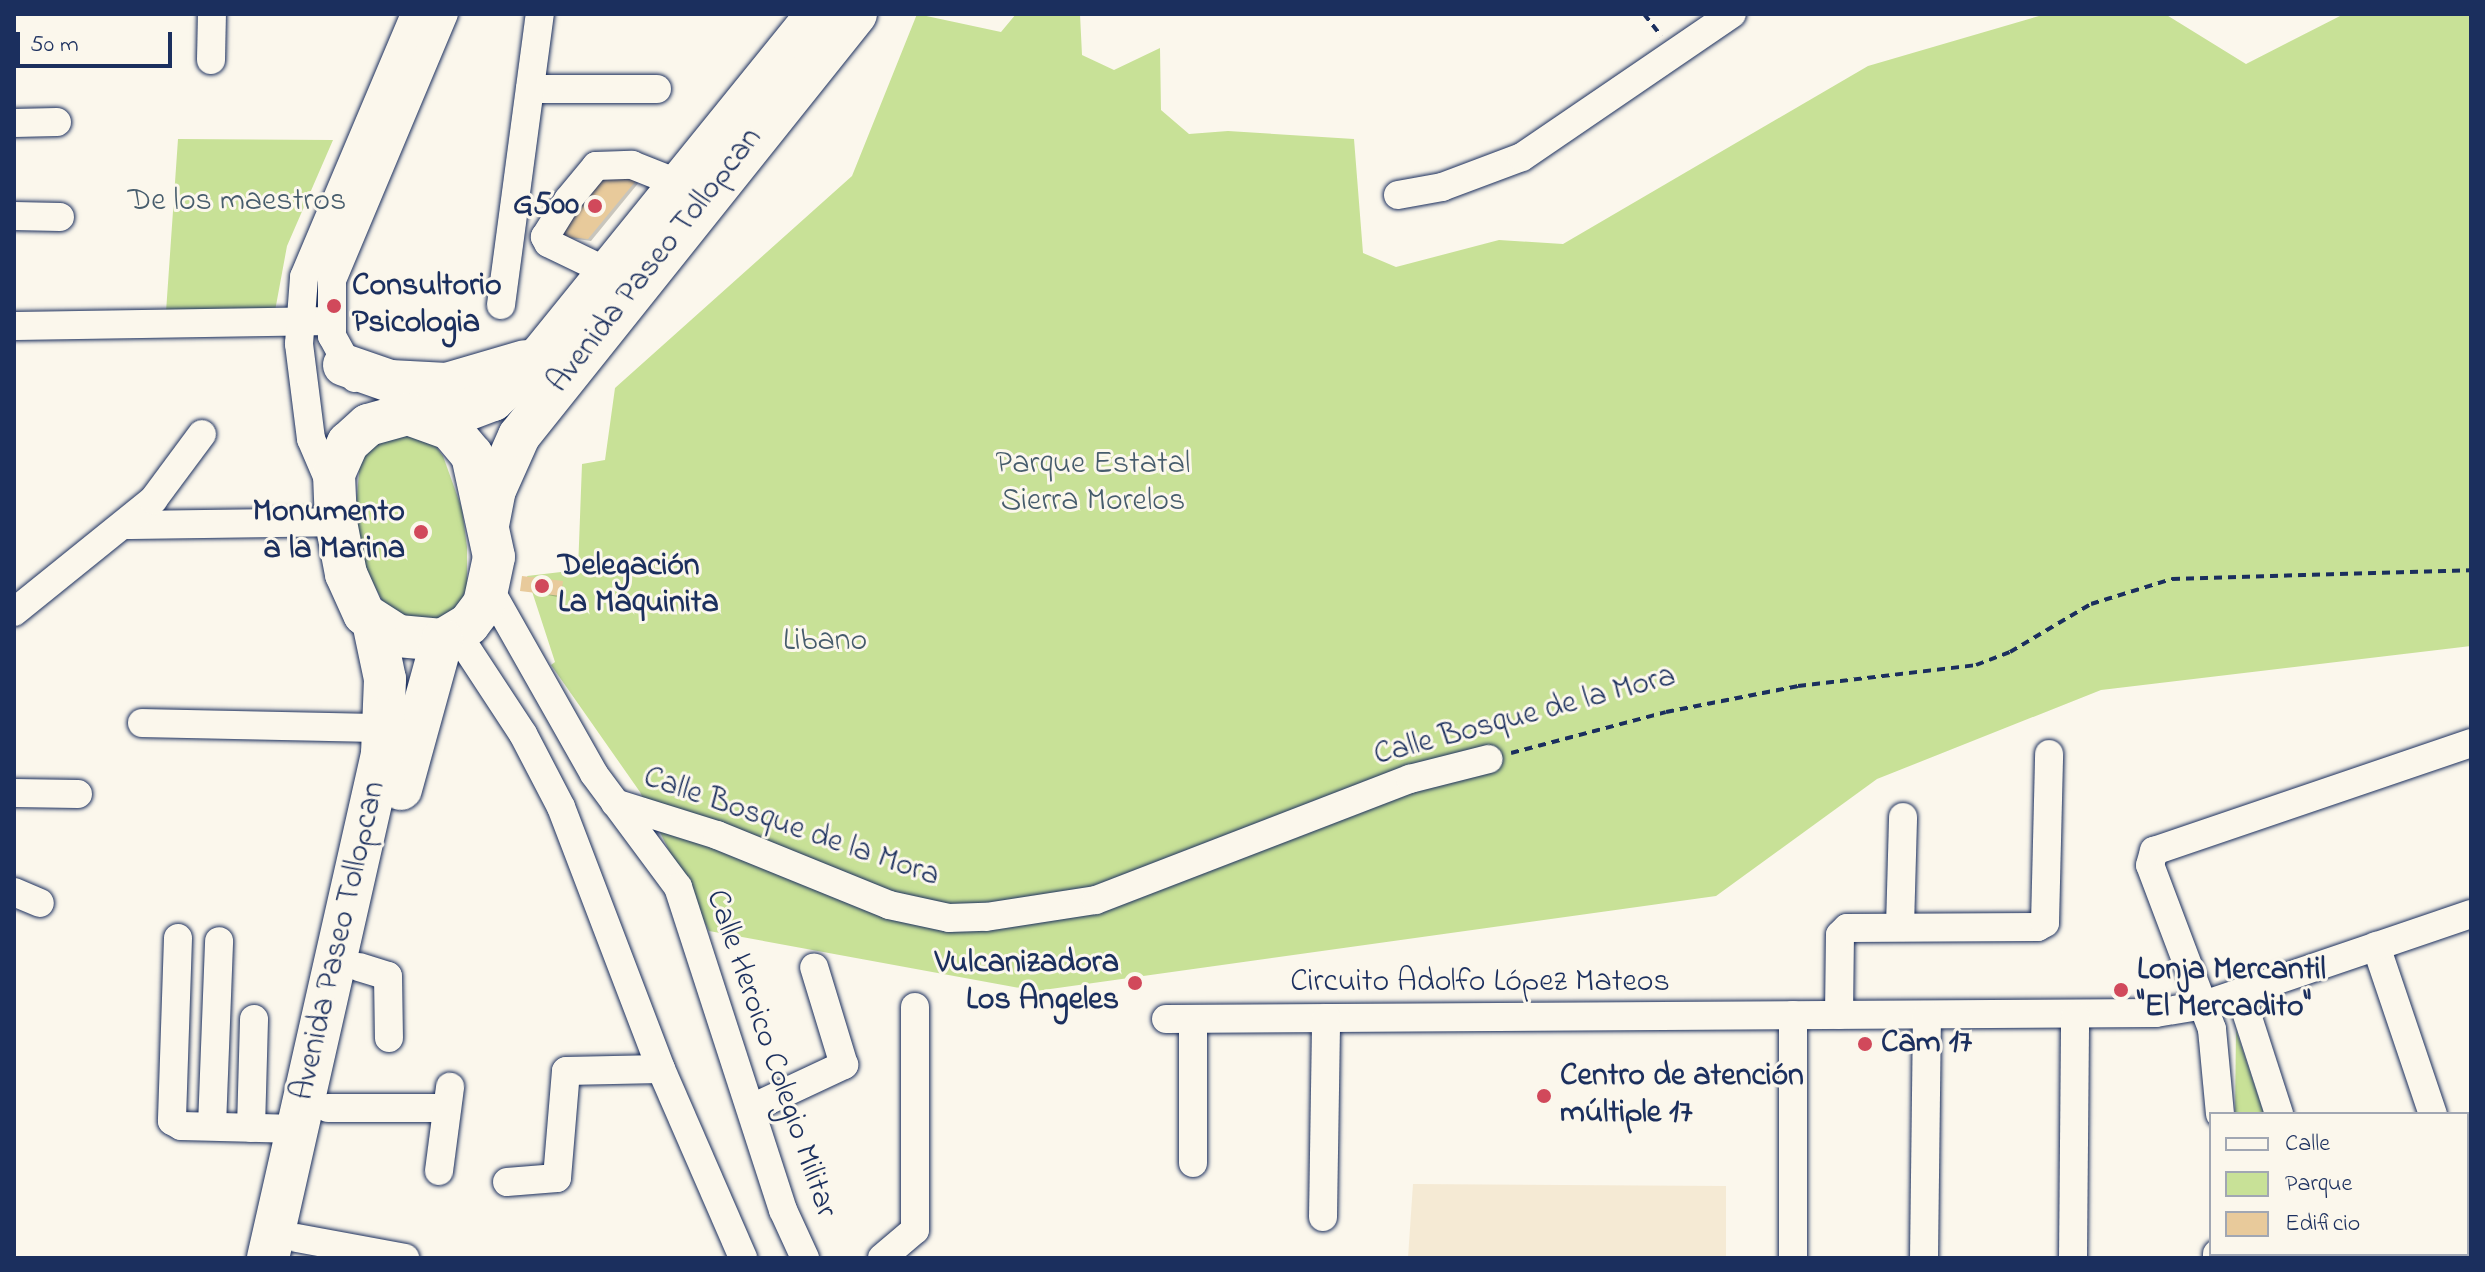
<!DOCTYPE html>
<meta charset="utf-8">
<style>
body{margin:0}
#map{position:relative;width:2485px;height:1272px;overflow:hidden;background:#fbf7ec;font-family:"Indie Flower",sans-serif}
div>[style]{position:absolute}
.built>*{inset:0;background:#f5ead4}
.green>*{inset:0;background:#c8e197}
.shadow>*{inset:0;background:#0003}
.building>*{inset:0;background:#e8ca9b}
.path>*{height:4px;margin-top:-2px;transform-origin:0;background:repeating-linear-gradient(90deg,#1b2f5e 0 8px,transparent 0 14px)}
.roads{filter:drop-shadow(0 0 2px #1b2f5e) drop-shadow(0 0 2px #1b2f5e)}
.minor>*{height:28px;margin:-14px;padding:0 14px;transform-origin:14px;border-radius:14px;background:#fbf7ec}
.highway>*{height:42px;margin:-21px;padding:0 21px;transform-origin:21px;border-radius:21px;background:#fbf7ec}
.dots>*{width:22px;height:22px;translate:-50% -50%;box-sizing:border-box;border:4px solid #fbf7ec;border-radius:50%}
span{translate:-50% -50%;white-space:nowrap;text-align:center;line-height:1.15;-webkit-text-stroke:6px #fbf7ec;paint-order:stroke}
.park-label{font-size:32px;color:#465c6c}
.poi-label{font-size:32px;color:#1b2f5e;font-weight:700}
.right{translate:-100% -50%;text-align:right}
.left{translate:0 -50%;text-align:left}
.street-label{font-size:32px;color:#1b2f5e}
.frame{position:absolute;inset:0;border:16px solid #1b2f5e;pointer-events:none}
.legend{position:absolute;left:2209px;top:1112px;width:260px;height:144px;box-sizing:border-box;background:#fbf7ec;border:2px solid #a1a7b3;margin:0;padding:10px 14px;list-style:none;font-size:24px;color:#1b2f5e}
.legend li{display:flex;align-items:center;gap:16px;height:40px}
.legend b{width:40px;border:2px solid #a1a7b3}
.scale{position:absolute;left:16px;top:32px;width:156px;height:36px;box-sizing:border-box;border:4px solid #1b2f5e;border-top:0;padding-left:10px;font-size:24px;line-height:28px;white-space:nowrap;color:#1b2f5e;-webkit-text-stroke:6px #fbf7ec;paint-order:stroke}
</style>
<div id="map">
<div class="built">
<div style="clip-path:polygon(1413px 1184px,1726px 1186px,1726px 1258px,1408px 1258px)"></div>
</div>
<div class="green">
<div style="clip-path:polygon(917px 14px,1001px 32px,1016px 14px,1080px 14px,1082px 55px,1114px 70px,1160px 48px,1161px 110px,1189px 134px,1228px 131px,1354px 139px,1363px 253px,1396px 267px,1499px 240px,1563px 244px,1868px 66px,2046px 14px,2165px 14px,2246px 64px,2344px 14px,2471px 14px,2471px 646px,2101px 690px,1877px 779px,1716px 896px,1036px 991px,709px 931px,640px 792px,551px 665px,555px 662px,527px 576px,578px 570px,582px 464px,605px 460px,615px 388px,852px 176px)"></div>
<div style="clip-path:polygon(178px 139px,333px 140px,287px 246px,275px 311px,166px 312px)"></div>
<div style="clip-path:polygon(407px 432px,434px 444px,443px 456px,462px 509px,467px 547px,467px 586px,460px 605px,443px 620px,416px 625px,385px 606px,360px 558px,355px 520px,360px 461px,367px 448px)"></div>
<div style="clip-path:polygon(2236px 1030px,2264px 1114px,2235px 1114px)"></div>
</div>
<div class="shadow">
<div style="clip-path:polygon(602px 175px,640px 181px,591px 241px,555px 236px)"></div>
<div style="clip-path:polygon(562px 583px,563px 598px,522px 590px)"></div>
</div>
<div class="building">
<div style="clip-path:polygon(601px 173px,639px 177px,588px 239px,550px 235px)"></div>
<div style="clip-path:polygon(522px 576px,563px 581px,561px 596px,520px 591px)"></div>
</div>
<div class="path">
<div style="left:1644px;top:14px;width:28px;rotate:52deg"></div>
<div style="left:1511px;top:753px;width:160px;rotate:-14.8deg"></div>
<div style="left:1666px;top:712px;width:135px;rotate:-11.1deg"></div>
<div style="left:1798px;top:686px;width:179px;rotate:-6.7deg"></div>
<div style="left:1976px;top:665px;width:36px;rotate:-21deg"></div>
<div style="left:2010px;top:652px;width:94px;rotate:-30.7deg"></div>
<div style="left:2091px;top:604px;width:85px;rotate:-17.2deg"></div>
<div style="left:2172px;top:579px;width:299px;rotate:-1.7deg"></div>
</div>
<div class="roads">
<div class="minor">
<div style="left:211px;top:60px;width:46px;rotate:-88.8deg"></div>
<div style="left:530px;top:89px;width:127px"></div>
<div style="left:14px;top:123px;width:43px;rotate:-1.3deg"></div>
<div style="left:1398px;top:195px;width:45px;rotate:-10.3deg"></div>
<div style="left:1442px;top:187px;width:85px;rotate:-20.6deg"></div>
<div style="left:1522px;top:157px;width:254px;rotate:-34.3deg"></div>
<div style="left:14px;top:216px;width:46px;rotate:1.2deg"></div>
<div style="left:606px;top:271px;width:64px;rotate:-154.2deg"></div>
<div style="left:548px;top:243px;width:7px;rotate:-117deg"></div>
<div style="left:545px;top:237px;width:44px;rotate:-58.1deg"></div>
<div style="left:568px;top:200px;width:44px;rotate:-50.5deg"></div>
<div style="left:596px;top:166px;width:36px;rotate:-2deg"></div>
<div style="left:632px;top:165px;width:46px;rotate:21.6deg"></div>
<div style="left:501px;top:305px;width:294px;rotate:-82.4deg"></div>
<div style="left:14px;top:326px;width:303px;rotate:-0.9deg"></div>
<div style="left:355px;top:378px;width:48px;rotate:-118.7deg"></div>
<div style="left:332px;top:336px;width:56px;rotate:-90deg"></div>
<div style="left:332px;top:280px;width:289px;rotate:-67.2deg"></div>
<div style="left:332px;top:488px;width:53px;rotate:-113.2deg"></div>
<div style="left:311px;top:439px;width:96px;rotate:-97.2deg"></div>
<div style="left:299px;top:344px;width:67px;rotate:-85.7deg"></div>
<div style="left:304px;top:277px;width:285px;rotate:-67.1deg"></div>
<div style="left:127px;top:525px;width:209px;rotate:-0.8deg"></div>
<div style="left:490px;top:590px;width:211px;rotate:60.5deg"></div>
<div style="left:594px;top:774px;width:141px;rotate:53.4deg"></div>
<div style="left:678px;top:887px;width:340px;rotate:72deg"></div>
<div style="left:783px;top:1210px;width:53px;rotate:65.4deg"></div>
<div style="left:14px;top:612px;width:179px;rotate:-38.9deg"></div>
<div style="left:153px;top:500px;width:82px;rotate:-53.4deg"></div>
<div style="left:456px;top:632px;width:122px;rotate:56.7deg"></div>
<div style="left:523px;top:734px;width:82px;rotate:62.5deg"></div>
<div style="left:561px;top:807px;width:280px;rotate:69.1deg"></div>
<div style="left:661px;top:1069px;width:206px;rotate:66.5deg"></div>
<div style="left:142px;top:723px;width:244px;rotate:1.2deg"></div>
<div style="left:14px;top:793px;width:64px;rotate:0.9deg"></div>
<div style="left:615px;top:803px;width:107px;rotate:17.4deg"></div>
<div style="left:717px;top:835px;width:186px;rotate:22.1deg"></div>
<div style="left:889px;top:905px;width:61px;rotate:12.2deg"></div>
<div style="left:949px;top:918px;width:37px;rotate:-2deg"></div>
<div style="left:986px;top:917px;width:111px;rotate:-8.8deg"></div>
<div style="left:1096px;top:900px;width:337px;rotate:-21.1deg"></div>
<div style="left:1410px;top:779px;width:81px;rotate:-14.2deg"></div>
<div style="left:14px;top:892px;width:28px;rotate:23deg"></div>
<div style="left:1900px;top:927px;width:110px;rotate:-88.4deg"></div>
<div style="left:178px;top:938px;width:183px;rotate:91.9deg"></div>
<div style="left:172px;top:1121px;width:10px;rotate:29deg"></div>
<div style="left:181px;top:1126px;width:117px;rotate:1.5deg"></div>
<div style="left:2376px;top:946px;width:177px;rotate:71.3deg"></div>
<div style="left:359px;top:967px;width:30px;rotate:17deg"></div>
<div style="left:388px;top:976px;width:62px;rotate:89.1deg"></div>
<div style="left:2240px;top:993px;width:127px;rotate:72.1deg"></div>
<div style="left:1839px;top:1015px;width:80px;rotate:-89.3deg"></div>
<div style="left:1840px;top:935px;width:10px;rotate:-45deg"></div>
<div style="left:1847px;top:928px;width:191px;rotate:-0.3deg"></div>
<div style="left:2038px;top:927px;width:8px;rotate:-30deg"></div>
<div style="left:2045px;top:923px;width:169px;rotate:-88.6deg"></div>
<div style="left:1166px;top:1019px;width:990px;rotate:-0.35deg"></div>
<div style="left:2156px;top:1013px;width:49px;rotate:-9.5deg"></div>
<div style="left:2204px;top:1005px;width:282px;rotate:-18.8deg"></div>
<div style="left:1193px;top:1020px;width:143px;rotate:90deg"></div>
<div style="left:328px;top:1108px;width:119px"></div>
<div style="left:752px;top:1108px;width:102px;rotate:-25.1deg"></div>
<div style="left:844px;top:1065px;width:102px;rotate:-107deg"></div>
<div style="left:2220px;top:1114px;width:85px;rotate:-95.4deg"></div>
<div style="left:2212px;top:1029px;width:175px;rotate:-110.7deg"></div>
<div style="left:2150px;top:865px;width:15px;rotate:-74deg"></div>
<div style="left:2154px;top:851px;width:335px;rotate:-18.8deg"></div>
<div style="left:212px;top:1126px;width:185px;rotate:-87.8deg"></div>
<div style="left:251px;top:1128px;width:109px;rotate:-88.4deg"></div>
<div style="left:439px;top:1171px;width:85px;rotate:-82.5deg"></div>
<div style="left:507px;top:1182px;width:50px;rotate:-4.6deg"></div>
<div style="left:557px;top:1178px;width:107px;rotate:-85.2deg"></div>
<div style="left:566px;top:1071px;width:95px;rotate:-1.2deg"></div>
<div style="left:1323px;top:1217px;width:199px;rotate:-89.1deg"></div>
<div style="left:2467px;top:1217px;width:13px;rotate:72deg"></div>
<div style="left:297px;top:1238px;width:110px;rotate:10.5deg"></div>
<div style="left:2324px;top:1254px;width:4px;rotate:63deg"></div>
<div style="left:882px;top:1258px;width:43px;rotate:-40.3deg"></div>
<div style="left:915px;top:1230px;width:223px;rotate:-90deg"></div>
<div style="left:1793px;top:1258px;width:243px;rotate:-90deg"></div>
<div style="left:1924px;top:1258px;width:243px;rotate:-89.3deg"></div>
<div style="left:2073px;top:1258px;width:242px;rotate:-89.5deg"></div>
<div style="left:2217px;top:1258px;width:4px;rotate:-90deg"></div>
</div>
<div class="highway">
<div style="left:344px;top:365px;width:49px;rotate:19.2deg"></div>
<div style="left:390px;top:381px;width:57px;rotate:3deg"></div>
<div style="left:447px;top:384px;width:81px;rotate:-16.4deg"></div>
<div style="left:408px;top:414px;width:45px;rotate:19.7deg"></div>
<div style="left:450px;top:429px;width:34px;rotate:50deg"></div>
<div style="left:472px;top:455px;width:104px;rotate:77.8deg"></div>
<div style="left:494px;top:557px;width:48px;rotate:102deg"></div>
<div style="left:484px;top:604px;width:25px;rotate:127deg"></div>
<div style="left:469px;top:624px;width:31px;rotate:149deg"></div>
<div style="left:442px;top:640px;width:44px;rotate:-174.8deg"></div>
<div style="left:398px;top:636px;width:40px;rotate:-147.1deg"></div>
<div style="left:364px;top:614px;width:44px;rotate:-114.2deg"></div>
<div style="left:346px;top:574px;width:53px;rotate:-100.9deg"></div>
<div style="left:336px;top:522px;width:48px;rotate:-92.4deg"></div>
<div style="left:334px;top:474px;width:34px;rotate:-66deg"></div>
<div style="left:348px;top:443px;width:27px;rotate:-42deg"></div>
<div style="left:368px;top:425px;width:41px;rotate:-15.4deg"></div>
<div style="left:437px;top:421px;width:60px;rotate:-20.6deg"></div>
<div style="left:493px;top:400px;width:66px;rotate:-43.2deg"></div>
<div style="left:541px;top:355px;width:439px;rotate:-51deg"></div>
<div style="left:488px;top:525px;width:36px;rotate:-79deg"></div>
<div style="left:495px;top:490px;width:59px;rotate:-66deg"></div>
<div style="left:519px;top:436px;width:540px;rotate:-51.39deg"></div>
<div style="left:401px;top:789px;width:155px;rotate:-74.6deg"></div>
<div style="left:268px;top:1258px;width:517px;rotate:-77.25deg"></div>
<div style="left:382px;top:754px;width:75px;rotate:-87.7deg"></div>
<div style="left:385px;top:679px;width:58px;rotate:-101.9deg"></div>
</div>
</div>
<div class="dots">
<div style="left:595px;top:206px;background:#d1495b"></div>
<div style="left:334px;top:306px;background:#d1495b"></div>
<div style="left:421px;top:532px;background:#d1495b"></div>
<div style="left:542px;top:586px;background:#d1495b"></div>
<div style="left:1135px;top:983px;background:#d1495b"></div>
<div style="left:2121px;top:990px;background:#d1495b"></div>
<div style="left:1865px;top:1044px;background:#d1495b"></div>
<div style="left:1544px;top:1096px;background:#d1495b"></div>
</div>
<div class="park-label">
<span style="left:237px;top:202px">De los maestros</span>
<span style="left:1093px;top:484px">Parque Estatal<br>Sierra Morelos</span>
<span style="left:825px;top:642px">Libano</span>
</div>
<div class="poi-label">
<span class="right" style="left:579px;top:206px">G500</span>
<span class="left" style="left:352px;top:306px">Consultorio<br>Psicologia</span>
<span class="right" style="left:405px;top:532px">Monumento<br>a la Marina</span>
<span class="left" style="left:558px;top:586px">Delegación<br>La Maquinita</span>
<span class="right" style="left:1119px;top:983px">Vulcanizadora<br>Los Angeles</span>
<span class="left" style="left:2137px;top:990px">Lonja Mercantil<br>"El Mercadito"</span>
<span class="left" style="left:1881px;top:1044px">Cam 17</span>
<span class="left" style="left:1560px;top:1096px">Centro de atención<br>múltiple 17</span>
</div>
<div class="street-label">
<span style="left:656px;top:261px;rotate:-52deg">Avenida Paseo Tollopcan</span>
<span style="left:1525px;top:717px;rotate:-15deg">Calle Bosque de la Mora</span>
<span style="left:791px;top:828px;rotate:19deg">Calle Bosque de la Mora</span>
<span style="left:340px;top:941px;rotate:-77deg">Avenida Paseo Tollopcan</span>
<span style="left:1480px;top:983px">Circuito Adolfo López Mateos</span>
<span style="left:770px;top:1054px;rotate:71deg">Calle Heroico Colegio Militar</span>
</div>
<div class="frame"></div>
<ul class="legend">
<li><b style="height:10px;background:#fbf7ec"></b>Calle</li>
<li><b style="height:22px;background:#c8e197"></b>Parque</li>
<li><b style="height:22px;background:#e8ca9b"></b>Edificio</li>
</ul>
<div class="scale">50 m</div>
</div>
